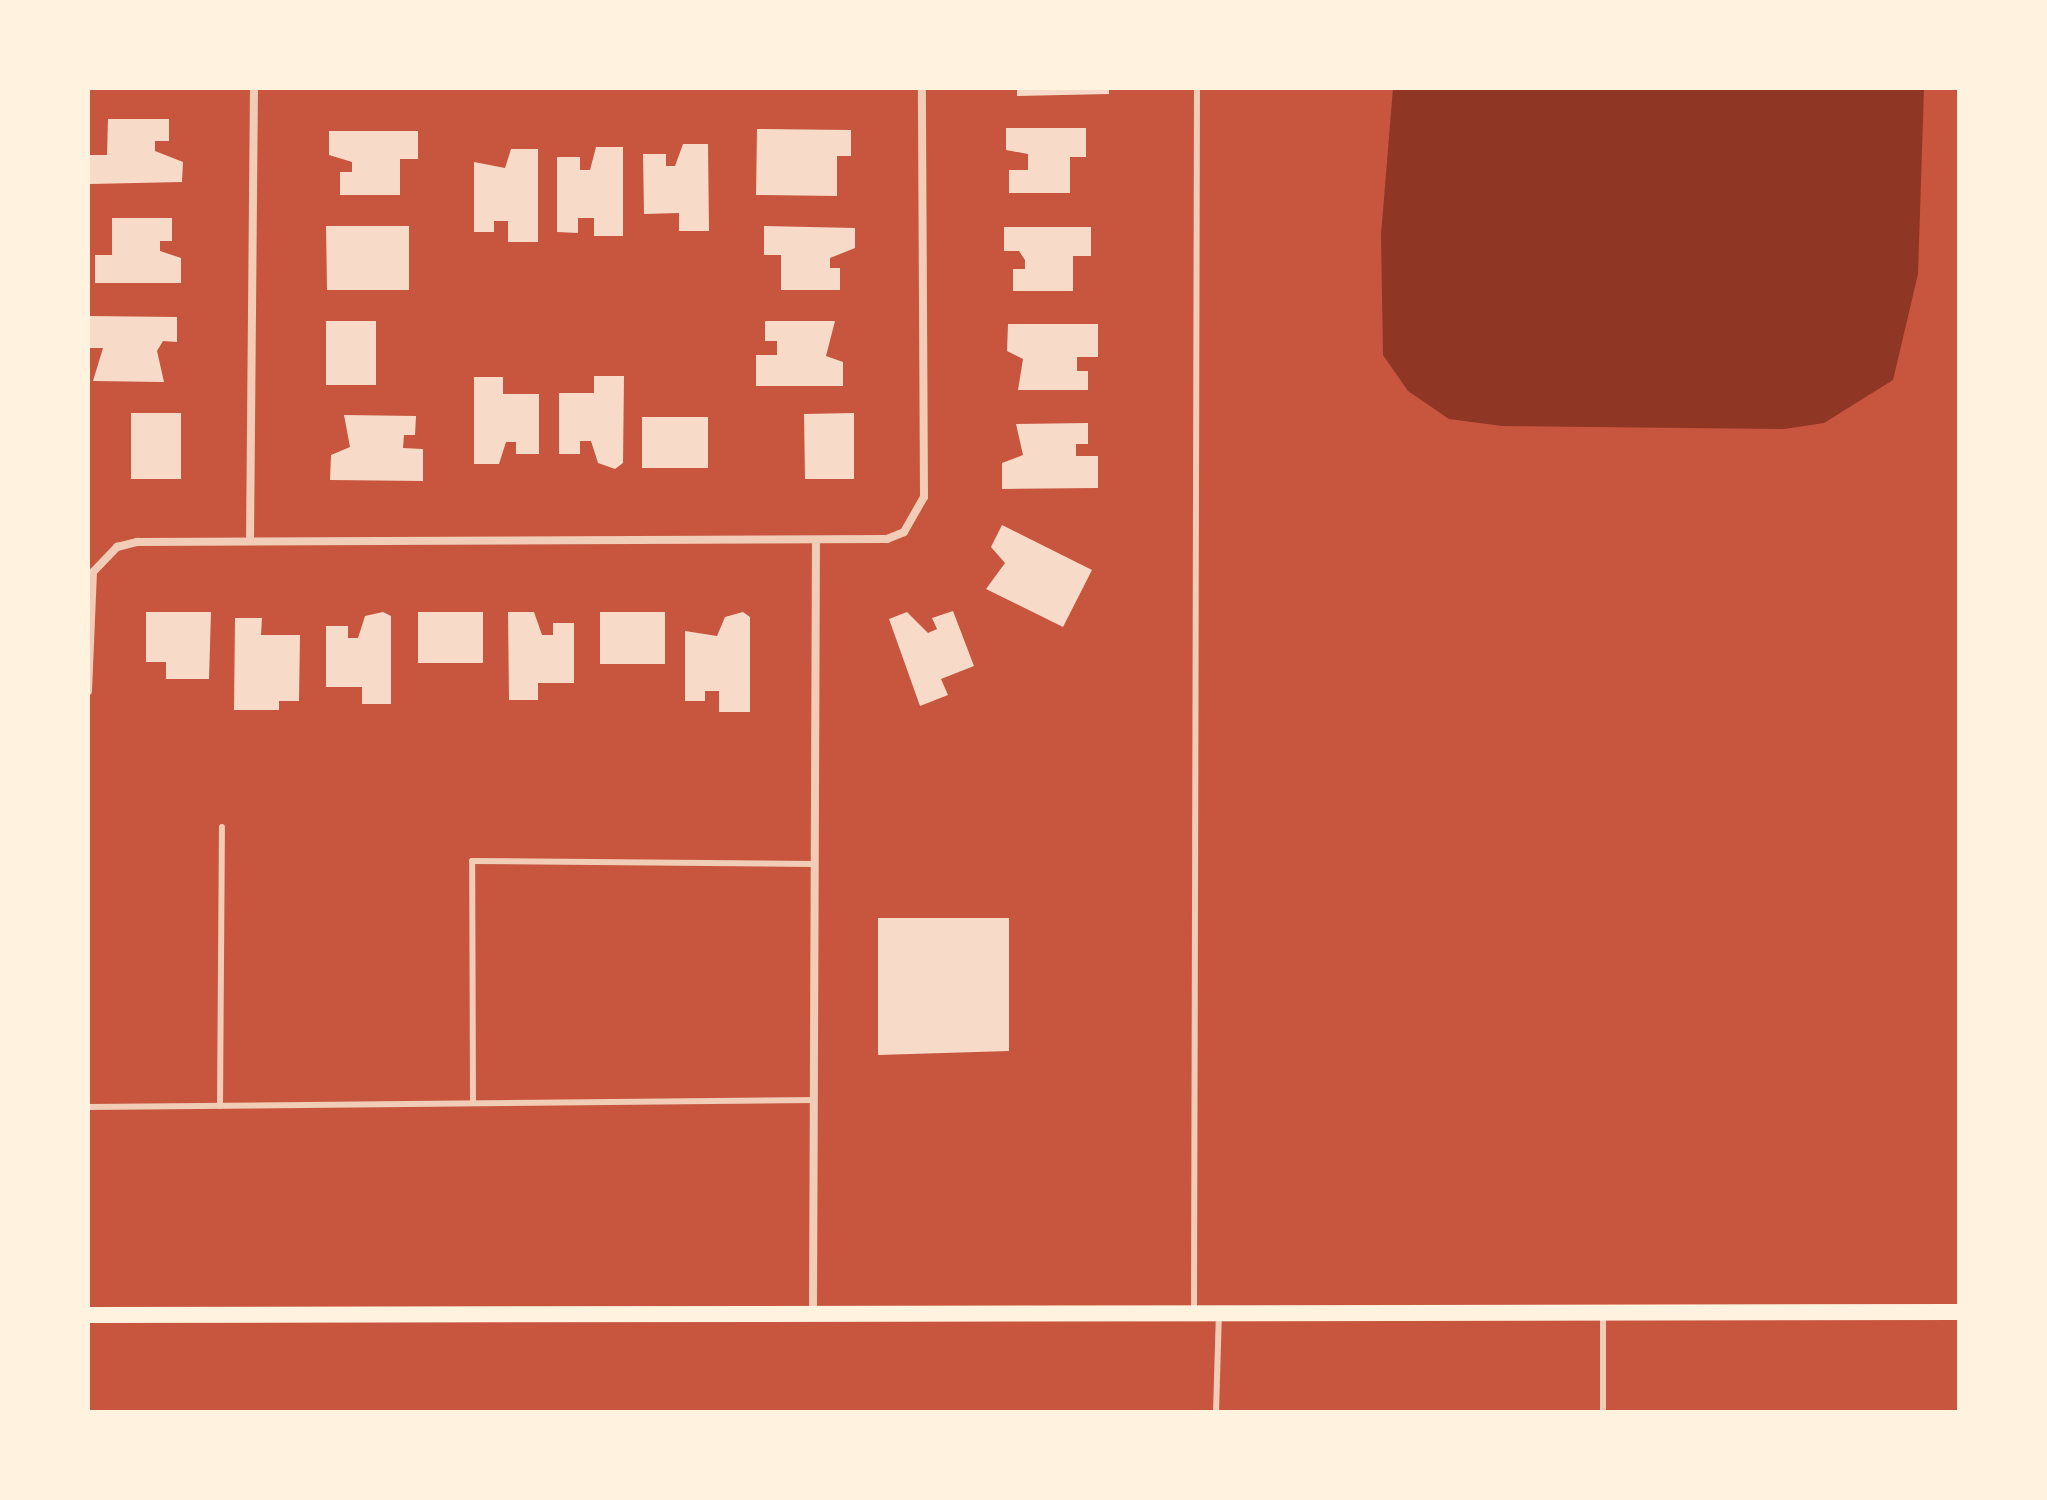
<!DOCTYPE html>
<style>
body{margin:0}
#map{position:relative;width:2047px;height:1500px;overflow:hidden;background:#c8553d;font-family:Helvetica,sans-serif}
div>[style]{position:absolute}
.water>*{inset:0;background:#8f3625}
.building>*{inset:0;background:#f7dbc8}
.service>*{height:6px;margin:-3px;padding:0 3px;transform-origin:3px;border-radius:3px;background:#f1ccb7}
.minor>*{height:8px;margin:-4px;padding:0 4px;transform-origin:4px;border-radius:4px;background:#f1ccb7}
.secondary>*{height:16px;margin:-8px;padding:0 8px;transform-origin:8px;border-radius:8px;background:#fff3e0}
span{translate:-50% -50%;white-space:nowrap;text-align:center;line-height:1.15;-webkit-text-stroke:8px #fff3e0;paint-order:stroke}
.frame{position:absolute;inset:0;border:90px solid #fff3e0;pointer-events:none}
</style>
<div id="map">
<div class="water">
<div style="clip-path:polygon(1393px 88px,1924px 88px,1918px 274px,1893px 380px,1824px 423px,1784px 429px,1502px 426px,1449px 419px,1408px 391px,1383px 355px,1381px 235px)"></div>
</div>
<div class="building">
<div style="clip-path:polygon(1017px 88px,1109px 88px,1109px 94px,1017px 96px)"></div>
<div style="clip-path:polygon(108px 119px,169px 119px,169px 141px,155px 141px,155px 151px,183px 162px,182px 182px,90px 184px,90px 155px,107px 155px)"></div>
<div style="clip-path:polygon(1006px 128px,1086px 128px,1086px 157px,1070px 157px,1070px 193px,1009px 193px,1009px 170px,1028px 170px,1028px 154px,1006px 150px)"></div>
<div style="clip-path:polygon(757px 129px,851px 130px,851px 156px,837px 156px,837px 196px,756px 195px)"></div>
<div style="clip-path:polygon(329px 131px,418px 131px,418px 159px,400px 159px,400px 195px,340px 195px,340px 172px,352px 172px,352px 162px,329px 155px)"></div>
<div style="clip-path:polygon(683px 144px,708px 144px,709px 231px,679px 231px,679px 213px,644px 214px,643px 154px,666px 154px,666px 166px,675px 166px)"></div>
<div style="clip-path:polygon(596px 147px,623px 147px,623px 236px,594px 236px,594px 218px,578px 218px,578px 233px,557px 232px,557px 157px,580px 157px,580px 170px,590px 170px)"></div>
<div style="clip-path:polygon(511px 149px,538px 149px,538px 242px,508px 242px,508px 221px,494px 221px,494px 232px,474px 232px,474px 162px,505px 168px)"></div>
<div style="clip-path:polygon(112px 218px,172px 218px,172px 241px,160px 241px,160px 251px,181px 258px,181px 283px,95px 283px,95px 255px,112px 255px)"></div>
<div style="clip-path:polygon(326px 226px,409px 226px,409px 290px,327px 290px)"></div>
<div style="clip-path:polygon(764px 226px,855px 228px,855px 248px,830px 258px,830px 268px,840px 268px,840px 290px,781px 290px,781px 255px,764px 255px)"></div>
<div style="clip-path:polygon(1004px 227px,1091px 227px,1091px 256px,1073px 256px,1073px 291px,1013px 291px,1013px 269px,1025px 269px,1025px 260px,1019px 251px,1004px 251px)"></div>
<div style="clip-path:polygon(88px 316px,177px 317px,177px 342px,163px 341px,157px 351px,164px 382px,93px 381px,103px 348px,88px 348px)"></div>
<div style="clip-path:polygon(326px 321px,376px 321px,376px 385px,326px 385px)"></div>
<div style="clip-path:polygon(765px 321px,835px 321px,826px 356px,843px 362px,843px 386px,756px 386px,756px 355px,777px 355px,777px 341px,765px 341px)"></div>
<div style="clip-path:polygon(1008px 324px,1098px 324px,1098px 357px,1077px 357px,1077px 371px,1088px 371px,1088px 390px,1018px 390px,1023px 359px,1007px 351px)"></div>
<div style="clip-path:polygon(594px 376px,624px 376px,623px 463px,615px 469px,598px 463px,591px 441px,580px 441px,580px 454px,559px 454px,559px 393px,594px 393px)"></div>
<div style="clip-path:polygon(474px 377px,503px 377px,503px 394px,539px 394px,539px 454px,516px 454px,516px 442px,506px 442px,499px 464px,474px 464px)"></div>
<div style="clip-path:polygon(131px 413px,181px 413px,181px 479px,131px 479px)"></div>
<div style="clip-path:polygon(854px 413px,854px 479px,805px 479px,804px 414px)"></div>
<div style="clip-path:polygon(344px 415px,416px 416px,415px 435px,404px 435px,403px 448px,423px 449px,423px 481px,330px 480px,331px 455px,350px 447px)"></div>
<div style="clip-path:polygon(642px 417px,708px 417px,708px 468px,642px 468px)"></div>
<div style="clip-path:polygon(1088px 423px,1088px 444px,1076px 444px,1076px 456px,1098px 456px,1098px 488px,1002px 489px,1002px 463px,1023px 455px,1016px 424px)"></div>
<div style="clip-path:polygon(1002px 525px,1092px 570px,1063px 627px,986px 589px,1005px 563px,991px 547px)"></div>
<div style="clip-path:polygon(953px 611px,974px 666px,941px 679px,948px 695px,920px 706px,889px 619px,907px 612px,928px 633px,937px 629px,932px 618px)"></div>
<div style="clip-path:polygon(146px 612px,211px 612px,209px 679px,166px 679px,166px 662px,146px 662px)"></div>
<div style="clip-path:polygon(383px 612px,391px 616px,391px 704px,362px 704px,362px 687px,326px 687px,326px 626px,348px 626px,348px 638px,358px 638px,365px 616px)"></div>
<div style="clip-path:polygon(418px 612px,483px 612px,483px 663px,418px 663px)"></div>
<div style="clip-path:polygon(508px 612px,534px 612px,542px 635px,553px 635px,553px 623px,574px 623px,574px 683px,538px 683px,538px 700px,509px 700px)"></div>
<div style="clip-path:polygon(600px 612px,665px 612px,665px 664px,600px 664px)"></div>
<div style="clip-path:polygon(743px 612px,750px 617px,750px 712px,719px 712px,719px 691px,705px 691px,705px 701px,685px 701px,685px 631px,717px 636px,725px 617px)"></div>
<div style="clip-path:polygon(235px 618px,262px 618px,261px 635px,300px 635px,299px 701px,279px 701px,279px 710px,234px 710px)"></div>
<div style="clip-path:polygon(878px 918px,1009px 918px,1009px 1051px,878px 1055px)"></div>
</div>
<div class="service">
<div style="left:473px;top:1103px;width:242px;rotate:-90.2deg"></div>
<div style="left:472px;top:861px;width:343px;rotate:0.5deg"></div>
<div style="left:220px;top:1106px;width:279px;rotate:-89.6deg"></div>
<div style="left:88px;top:1107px;width:726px;rotate:-0.55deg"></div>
<div style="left:1194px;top:1310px;width:1222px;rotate:-89.86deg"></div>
<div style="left:1216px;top:1412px;width:99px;rotate:-88.3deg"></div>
<div style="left:1603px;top:1412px;width:99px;rotate:-90deg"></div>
</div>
<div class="minor">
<div style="left:250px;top:541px;width:453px;rotate:-89.5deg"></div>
<div style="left:88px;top:691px;width:119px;rotate:-87.6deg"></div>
<div style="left:93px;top:572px;width:35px;rotate:-46deg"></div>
<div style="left:117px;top:547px;width:21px;rotate:-14deg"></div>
<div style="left:137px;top:542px;width:750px;rotate:-0.23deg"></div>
<div style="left:887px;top:539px;width:18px;rotate:-22deg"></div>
<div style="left:904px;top:532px;width:40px;rotate:-60.3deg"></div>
<div style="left:924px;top:497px;width:409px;rotate:-90.3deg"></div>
<div style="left:813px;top:1313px;width:773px;rotate:-89.78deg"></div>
</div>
<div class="secondary">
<div style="left:88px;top:1315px;width:1871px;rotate:-0.09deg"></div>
</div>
<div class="frame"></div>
</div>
